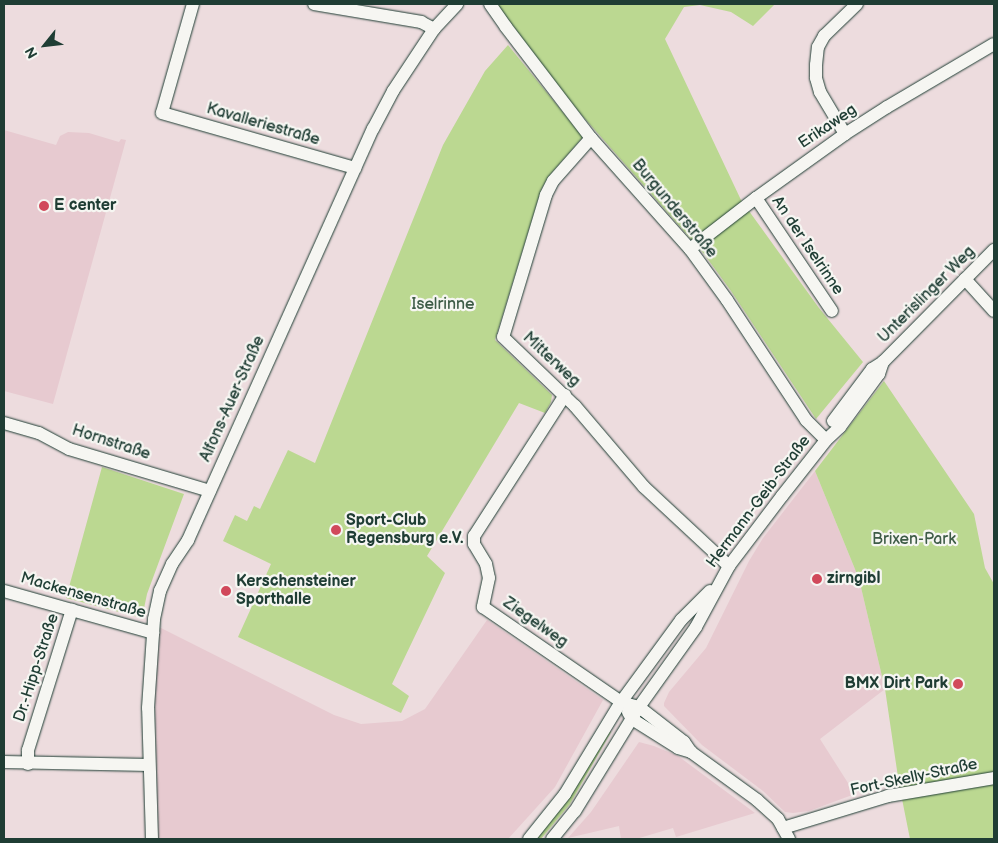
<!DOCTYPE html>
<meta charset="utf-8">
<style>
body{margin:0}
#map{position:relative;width:998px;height:843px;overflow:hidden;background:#eddcde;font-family:"Balsamiq Sans",sans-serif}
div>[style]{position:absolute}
.built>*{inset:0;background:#e7cad0}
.green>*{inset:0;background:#bbd891}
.roads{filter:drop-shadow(0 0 1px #1f3d34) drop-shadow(0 0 1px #1f3d34)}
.minor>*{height:12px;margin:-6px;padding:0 6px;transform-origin:6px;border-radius:6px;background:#f6f6f2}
.dots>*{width:14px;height:14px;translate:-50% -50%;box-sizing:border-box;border:2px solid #f6f6f2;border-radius:50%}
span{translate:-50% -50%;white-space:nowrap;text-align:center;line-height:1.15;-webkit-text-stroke:4.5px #f6f6f2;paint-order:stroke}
.street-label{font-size:16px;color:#1f3d34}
.poi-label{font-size:16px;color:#1f3d34;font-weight:700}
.left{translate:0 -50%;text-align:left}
.right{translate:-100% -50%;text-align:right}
.park-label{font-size:16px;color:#3e5c47}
.frame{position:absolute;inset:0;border:5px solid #1f3d34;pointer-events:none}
.north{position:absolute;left:20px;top:20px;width:50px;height:50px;-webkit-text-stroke:4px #f6f6f2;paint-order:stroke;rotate:241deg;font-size:14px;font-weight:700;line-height:20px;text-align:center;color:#1f3d34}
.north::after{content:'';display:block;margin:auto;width:18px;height:22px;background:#1f3d34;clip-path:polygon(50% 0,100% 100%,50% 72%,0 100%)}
</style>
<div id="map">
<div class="built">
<div style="clip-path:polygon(4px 130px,56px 145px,60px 136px,68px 132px,89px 133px,119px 142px,121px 139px,126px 140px,53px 404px,4px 391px)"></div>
<div style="clip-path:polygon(815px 471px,859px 579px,885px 689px,820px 739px,855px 794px,809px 811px,793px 813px,785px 812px,763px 791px,702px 745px,664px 706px,664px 703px,669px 692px,706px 648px,749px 561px,763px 538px)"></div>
<div style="clip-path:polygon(487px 620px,603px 700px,555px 787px,508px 839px,158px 839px,154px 663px,159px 627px,334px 715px,361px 724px,402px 721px,425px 709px)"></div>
<div style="clip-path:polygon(639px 742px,654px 746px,678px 756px,755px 813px,676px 837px,673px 828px,636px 839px,621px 839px,619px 826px,568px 838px,591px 812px)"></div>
</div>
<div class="green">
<div style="clip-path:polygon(497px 4px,775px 4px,753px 26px,731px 12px,700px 5px,684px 7px,665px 39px,741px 200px,819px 308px,863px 362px,816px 419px,731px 291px,704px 254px,564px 95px)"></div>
<div style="clip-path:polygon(508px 45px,583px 137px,548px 177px,541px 190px,495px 340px,552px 395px,551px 402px,545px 413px,519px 403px,427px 556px,445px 573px,392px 684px,409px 696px,401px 713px,238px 637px,271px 564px,223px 541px,235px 515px,247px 521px,254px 506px,260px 509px,288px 450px,315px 463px,443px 145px,485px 71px)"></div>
<div style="clip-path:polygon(884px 381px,974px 514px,985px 568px,994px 584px,994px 839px,910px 839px,899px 784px,885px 689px,859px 579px,815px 471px)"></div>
<div style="clip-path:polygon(102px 467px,184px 494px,147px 594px,142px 618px,66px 598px)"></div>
<div style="clip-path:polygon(608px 731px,611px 732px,570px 804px,541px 839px,534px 839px)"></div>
</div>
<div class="roads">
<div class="minor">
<div style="left:193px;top:4px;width:113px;rotate:105.9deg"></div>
<div style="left:162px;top:113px;width:201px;rotate:15.9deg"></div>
<div style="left:314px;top:4px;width:109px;rotate:9.5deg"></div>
<div style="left:421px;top:22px;width:15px;rotate:28deg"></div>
<div style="left:490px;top:4px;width:28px;rotate:55deg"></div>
<div style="left:506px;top:27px;width:140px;rotate:52.6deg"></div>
<div style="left:591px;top:138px;width:149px;rotate:48.3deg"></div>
<div style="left:690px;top:249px;width:63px;rotate:54deg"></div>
<div style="left:727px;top:300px;width:144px;rotate:56.6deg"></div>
<div style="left:806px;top:420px;width:28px;rotate:45deg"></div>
<div style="left:845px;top:134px;width:49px;rotate:-120.8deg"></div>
<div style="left:820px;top:92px;width:15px;rotate:-106deg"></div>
<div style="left:816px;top:78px;width:13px;rotate:-90deg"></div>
<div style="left:816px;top:65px;width:18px;rotate:-84deg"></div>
<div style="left:818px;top:47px;width:13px;rotate:-61deg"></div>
<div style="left:824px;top:36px;width:46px;rotate:-44.1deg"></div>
<div style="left:591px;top:138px;width:57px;rotate:131.5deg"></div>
<div style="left:553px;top:181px;width:16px;rotate:117deg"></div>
<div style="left:546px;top:195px;width:148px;rotate:106.8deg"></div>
<div style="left:503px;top:337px;width:100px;rotate:43.8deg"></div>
<div style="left:575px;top:406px;width:106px;rotate:49.6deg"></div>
<div style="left:644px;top:487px;width:116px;rotate:42.9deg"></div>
<div style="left:756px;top:198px;width:136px;rotate:56.1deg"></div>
<div style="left:690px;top:249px;width:83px;rotate:-37.7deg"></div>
<div style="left:756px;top:198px;width:110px;rotate:-35.7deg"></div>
<div style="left:845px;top:134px;width:50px;rotate:-32.7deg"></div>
<div style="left:887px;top:107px;width:124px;rotate:-30.5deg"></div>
<div style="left:965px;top:279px;width:43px;rotate:47.8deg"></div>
<div style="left:565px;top:395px;width:168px;rotate:122.8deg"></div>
<div style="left:474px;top:536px;width:8px;rotate:90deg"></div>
<div style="left:474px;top:544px;width:23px;rotate:59deg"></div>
<div style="left:486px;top:564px;width:14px;rotate:78deg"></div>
<div style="left:489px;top:578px;width:30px;rotate:102deg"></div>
<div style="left:483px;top:607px;width:168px;rotate:34.5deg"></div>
<div style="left:621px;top:702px;width:19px;rotate:16deg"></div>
<div style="left:639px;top:707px;width:57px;rotate:37.9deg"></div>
<div style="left:684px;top:742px;width:12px;rotate:55deg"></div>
<div style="left:833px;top:421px;width:65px;rotate:-53.1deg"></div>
<div style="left:872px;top:369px;width:13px;rotate:-32deg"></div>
<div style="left:883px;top:362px;width:158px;rotate:-45.3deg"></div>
<div style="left:4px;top:423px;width:36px;rotate:16deg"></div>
<div style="left:39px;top:433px;width:34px;rotate:28deg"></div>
<div style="left:69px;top:449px;width:147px;rotate:16.6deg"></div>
<div style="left:4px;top:591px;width:155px;rotate:15.7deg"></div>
<div style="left:628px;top:712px;width:8px;rotate:60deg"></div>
<div style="left:632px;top:719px;width:54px;rotate:32.2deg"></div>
<div style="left:678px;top:748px;width:14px;rotate:17deg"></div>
<div style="left:691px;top:752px;width:82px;rotate:36deg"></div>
<div style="left:757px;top:800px;width:28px;rotate:42deg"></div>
<div style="left:778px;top:819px;width:23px;rotate:61deg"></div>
<div style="left:4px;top:762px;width:145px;rotate:1.2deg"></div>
<div style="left:28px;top:764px;width:14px;rotate:-90deg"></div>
<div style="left:28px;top:750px;width:147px;rotate:-72.6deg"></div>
<div style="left:783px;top:828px;width:110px;rotate:-16.9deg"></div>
<div style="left:888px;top:796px;width:108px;rotate:-9.6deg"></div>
<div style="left:152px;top:839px;width:131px;rotate:-91.7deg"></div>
<div style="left:148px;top:708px;width:89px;rotate:-86.1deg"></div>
<div style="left:154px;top:619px;width:29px;rotate:-78deg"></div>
<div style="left:160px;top:591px;width:30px;rotate:-66deg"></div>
<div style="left:172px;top:564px;width:29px;rotate:-56deg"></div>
<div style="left:188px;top:540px;width:451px;rotate:-65.8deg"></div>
<div style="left:373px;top:129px;width:43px;rotate:-62.2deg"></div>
<div style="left:393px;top:91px;width:74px;rotate:-56.5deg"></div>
<div style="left:434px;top:29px;width:34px;rotate:-47deg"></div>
<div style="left:529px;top:839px;width:58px;rotate:-51.3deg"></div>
<div style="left:565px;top:794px;width:108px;rotate:-58.7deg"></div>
<div style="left:621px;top:702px;width:102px;rotate:-53.8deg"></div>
<div style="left:681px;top:620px;width:41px;rotate:-45deg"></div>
<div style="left:552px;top:839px;width:36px;rotate:-51deg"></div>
<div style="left:575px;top:811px;width:122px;rotate:-58.4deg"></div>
<div style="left:639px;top:707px;width:98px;rotate:-54.5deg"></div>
<div style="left:696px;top:627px;width:69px;rotate:-61.6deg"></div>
<div style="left:729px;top:566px;width:88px;rotate:-52.9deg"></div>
<div style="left:782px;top:496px;width:71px;rotate:-51.8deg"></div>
<div style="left:826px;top:440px;width:19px;rotate:-43deg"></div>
<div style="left:840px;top:427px;width:66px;rotate:-53.7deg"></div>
<div style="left:879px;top:374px;width:13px;rotate:-72deg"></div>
</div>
</div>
<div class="dots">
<div style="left:44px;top:206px;background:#d1495b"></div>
<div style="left:336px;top:530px;background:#d1495b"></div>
<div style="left:817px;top:579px;background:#d1495b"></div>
<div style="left:226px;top:591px;background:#d1495b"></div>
<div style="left:958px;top:684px;background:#d1495b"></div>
</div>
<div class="street-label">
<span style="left:263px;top:125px;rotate:16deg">Kavalleriestraße</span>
<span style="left:828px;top:127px;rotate:-34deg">Erikaweg</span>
<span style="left:674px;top:209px;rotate:50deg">Burgunderstraße</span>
<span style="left:807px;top:246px;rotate:56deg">An der Iselrinne</span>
<span style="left:927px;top:295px;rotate:-45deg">Unterislinger Weg</span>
<span style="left:551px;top:360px;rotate:43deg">Mitterweg</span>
<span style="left:233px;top:399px;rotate:-66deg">Alfons-Auer-Straße</span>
<span style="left:111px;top:443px;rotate:18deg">Hornstraße</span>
<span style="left:759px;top:502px;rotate:-53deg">Hermann-Geib-Straße</span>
<span style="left:83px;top:596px;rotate:16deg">Mackensenstraße</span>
<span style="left:535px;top:623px;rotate:35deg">Ziegelweg</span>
<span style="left:37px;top:668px;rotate:-72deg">Dr.-Hipp-Straße</span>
<span style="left:914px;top:778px;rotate:-12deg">Fort-Skelly-Straße</span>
</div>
<div class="poi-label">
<span class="left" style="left:54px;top:206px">E center</span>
<span class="left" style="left:346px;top:530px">Sport-Club<br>Regensburg e.V.</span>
<span class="left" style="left:827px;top:579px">zirngibl</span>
<span class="left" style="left:236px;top:591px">Kerschensteiner<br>Sporthalle</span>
<span class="right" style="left:948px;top:684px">BMX Dirt Park</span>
</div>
<div class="park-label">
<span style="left:443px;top:305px">Iselrinne</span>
<span style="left:914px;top:540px">Brixen-Park</span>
</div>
<div class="frame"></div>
<div class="north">N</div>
</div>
